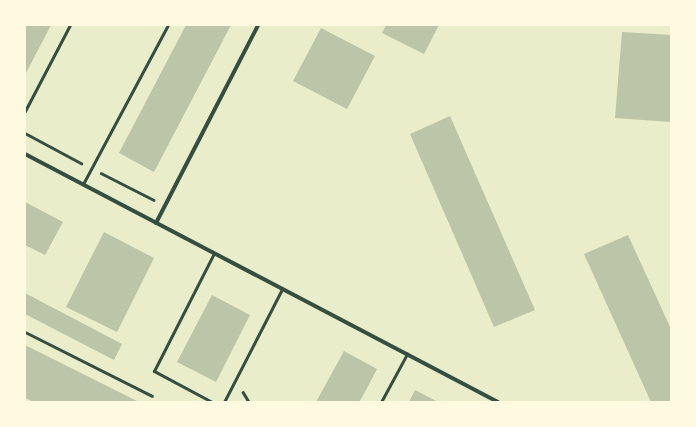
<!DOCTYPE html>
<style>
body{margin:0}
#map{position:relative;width:696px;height:427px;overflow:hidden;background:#e9edc9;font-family:Overpass,sans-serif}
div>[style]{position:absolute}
.building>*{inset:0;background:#bcc5a7}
.path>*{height:2.5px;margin:-1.25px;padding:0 1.25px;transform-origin:1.25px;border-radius:1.25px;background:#344e41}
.service>*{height:3px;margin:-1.5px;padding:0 1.5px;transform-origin:1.5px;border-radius:1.5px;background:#344e41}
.minor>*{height:4px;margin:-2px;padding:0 2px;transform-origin:2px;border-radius:2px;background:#344e41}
span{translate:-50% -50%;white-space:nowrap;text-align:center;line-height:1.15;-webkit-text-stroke:3px #fefae0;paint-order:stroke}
.frame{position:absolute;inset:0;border:26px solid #fefae0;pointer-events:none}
</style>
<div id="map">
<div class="building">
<div style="clip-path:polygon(25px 25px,51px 25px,25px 75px)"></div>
<div style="clip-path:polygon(186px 25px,231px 25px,154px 172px,119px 153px)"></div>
<div style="clip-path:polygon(386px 25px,439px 25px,424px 54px,382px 33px)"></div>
<div style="clip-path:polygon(321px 28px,375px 56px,347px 109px,293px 81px)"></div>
<div style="clip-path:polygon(622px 32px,671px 35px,671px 122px,615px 118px)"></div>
<div style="clip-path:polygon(450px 116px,535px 310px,494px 327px,410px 134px)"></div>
<div style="clip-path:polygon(25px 202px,63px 222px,45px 255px,25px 245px)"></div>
<div style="clip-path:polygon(104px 232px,154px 258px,117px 332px,66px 307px)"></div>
<div style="clip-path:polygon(628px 235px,671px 329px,671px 402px,651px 402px,584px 254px)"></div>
<div style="clip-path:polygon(25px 293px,122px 344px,114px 360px,25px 314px)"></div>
<div style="clip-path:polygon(212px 295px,250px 315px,216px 382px,177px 362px)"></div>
<div style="clip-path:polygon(25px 345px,139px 402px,34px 402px,25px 398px)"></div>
<div style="clip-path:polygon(344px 351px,377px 369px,364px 394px,359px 402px,316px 402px)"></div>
<div style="clip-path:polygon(415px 390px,438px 402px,409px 402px)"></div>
</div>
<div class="path">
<div style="left:25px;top:133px;width:64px;rotate:28.2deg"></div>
<div style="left:101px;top:173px;width:59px;rotate:27deg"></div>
<div style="left:243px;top:392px;width:12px;rotate:59deg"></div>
</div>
<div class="service">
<div style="left:25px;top:111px;width:97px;rotate:-62.4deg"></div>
<div style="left:83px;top:184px;width:180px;rotate:-61.9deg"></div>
<div style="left:25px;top:332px;width:142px;rotate:26.7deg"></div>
<div style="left:212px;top:402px;width:66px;rotate:-151.9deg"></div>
<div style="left:154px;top:371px;width:132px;rotate:-63deg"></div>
<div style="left:224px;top:402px;width:127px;rotate:-62.8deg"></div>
<div style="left:381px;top:402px;width:55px;rotate:-61.6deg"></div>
</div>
<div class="minor">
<div style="left:25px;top:154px;width:534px;rotate:27.67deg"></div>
<div style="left:156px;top:223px;width:223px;rotate:-62.7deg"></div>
</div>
<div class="frame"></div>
</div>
